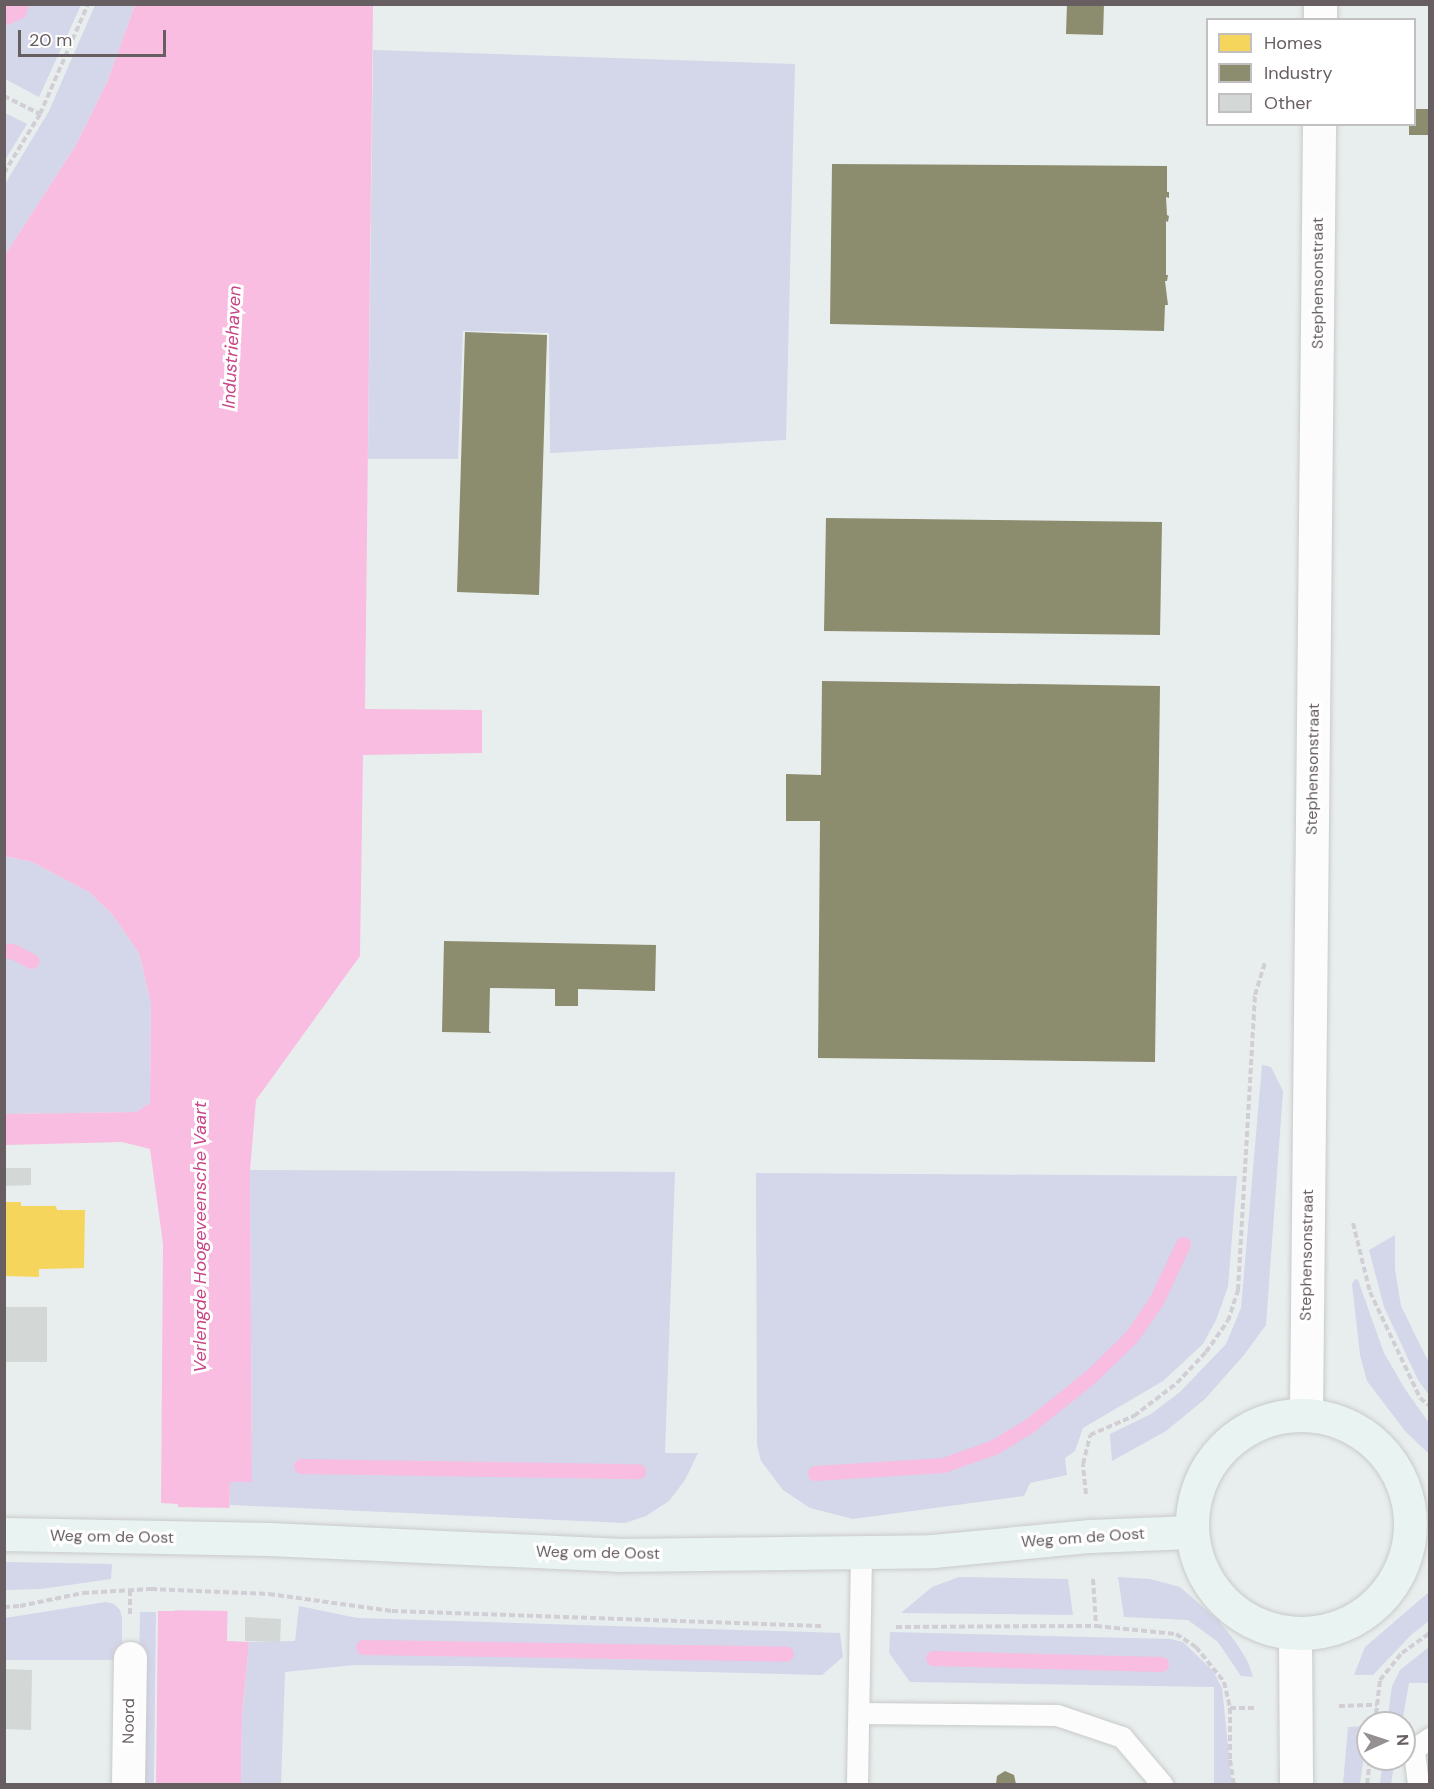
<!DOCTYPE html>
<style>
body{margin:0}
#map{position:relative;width:1434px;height:1789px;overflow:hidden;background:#e8eeed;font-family:"DM Sans",sans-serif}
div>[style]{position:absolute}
.green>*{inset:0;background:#d4d6ea}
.water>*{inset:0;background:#f8bde0}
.pier>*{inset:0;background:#e8eeed}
.homes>*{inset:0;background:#f6d55c}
.industry>*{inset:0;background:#8c8c6e}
.stream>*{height:15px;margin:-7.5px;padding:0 7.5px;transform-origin:7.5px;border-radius:7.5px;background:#f8bde0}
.building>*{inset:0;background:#d3d7d6}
.path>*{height:4px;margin-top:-2px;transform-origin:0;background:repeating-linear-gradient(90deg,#d1cfd5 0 6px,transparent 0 9px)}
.roads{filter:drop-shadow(0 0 2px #c9caca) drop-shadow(0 0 2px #c9caca)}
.service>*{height:21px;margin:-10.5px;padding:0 10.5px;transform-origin:10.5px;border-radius:10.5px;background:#fcfcfc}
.minor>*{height:33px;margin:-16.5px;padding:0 16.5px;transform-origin:16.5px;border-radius:16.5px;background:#fcfcfc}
.tertiary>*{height:33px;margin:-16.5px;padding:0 16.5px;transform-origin:16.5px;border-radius:16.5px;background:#fcfcfc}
.primary>*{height:33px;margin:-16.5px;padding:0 16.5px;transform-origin:16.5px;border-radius:16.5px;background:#e9f3f1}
.primary>.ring{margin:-16.5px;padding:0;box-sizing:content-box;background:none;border:33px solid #e9f3f1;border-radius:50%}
span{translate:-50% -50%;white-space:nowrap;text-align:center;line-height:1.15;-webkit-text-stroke:6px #fff;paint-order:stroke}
.street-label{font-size:16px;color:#675e62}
.water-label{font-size:18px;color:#c74686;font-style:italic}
.frame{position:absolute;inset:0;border:6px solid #675e62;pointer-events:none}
.legend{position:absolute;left:1206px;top:18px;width:210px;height:108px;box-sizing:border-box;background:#fff;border:2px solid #c2bfc0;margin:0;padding:8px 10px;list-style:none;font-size:18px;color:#675e62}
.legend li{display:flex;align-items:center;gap:12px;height:30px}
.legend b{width:30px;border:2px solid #c2bfc0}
.north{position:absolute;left:1356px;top:1711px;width:60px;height:60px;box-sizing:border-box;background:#fff;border:2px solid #c2bfc0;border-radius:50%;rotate:87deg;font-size:16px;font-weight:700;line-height:24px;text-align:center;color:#675e62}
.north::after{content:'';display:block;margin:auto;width:21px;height:27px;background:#949093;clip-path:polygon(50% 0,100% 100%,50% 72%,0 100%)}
.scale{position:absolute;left:18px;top:30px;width:148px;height:27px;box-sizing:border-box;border:3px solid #675e62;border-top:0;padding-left:8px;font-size:18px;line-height:21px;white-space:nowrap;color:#675e62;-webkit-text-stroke:4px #fff;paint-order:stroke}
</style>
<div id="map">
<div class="green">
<div style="clip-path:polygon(29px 5px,81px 5px,39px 97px,5px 79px,4px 24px,24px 17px)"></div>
<div style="clip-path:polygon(95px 5px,135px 5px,108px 80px,76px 145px,5px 255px,5px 184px,49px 111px)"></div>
<div style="clip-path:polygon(373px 50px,795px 64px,786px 440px,550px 453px,549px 333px,463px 331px,458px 459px,368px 459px)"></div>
<div style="clip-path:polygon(5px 113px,27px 124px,5px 160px)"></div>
<div style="clip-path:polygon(4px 856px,32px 862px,89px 892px,112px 914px,139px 953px,151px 1003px,150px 1103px,136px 1112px,5px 1114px)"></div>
<div style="clip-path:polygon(1262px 1065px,1271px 1067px,1283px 1091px,1266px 1325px,1244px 1355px,1205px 1399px,1166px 1431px,1112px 1461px,1110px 1434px,1151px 1414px,1180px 1392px,1226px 1344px,1241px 1308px)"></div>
<div style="clip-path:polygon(250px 1170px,675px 1172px,665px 1453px,698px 1453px,685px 1480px,669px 1501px,646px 1516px,625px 1523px,230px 1505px,230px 1482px,252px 1481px)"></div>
<div style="clip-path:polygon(756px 1173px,1237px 1176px,1228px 1287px,1216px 1320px,1203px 1344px,1163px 1381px,1083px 1428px,1075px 1451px,1065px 1458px,1067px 1475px,1030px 1483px,1024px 1496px,853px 1519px,810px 1508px,783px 1490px,761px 1461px,757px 1445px)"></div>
<div style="clip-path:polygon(1395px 1235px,1395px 1269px,1401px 1306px,1429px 1363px,1429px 1395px,1418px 1380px,1384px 1307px,1369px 1250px)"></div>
<div style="clip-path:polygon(1355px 1279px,1358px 1280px,1384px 1353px,1405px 1389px,1429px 1423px,1429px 1454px,1405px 1431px,1367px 1381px,1360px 1355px,1352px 1284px)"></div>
<div style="clip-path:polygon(5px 1562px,112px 1564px,111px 1579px,41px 1589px,5px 1590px)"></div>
<div style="clip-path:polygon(959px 1577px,1068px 1579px,1073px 1615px,901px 1613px,932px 1587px)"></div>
<div style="clip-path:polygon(1118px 1577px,1150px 1579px,1180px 1587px,1218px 1620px,1235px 1641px,1248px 1662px,1253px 1677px,1241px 1676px,1218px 1642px,1188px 1620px,1124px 1617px)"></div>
<div style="clip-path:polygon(1429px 1592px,1429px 1621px,1412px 1634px,1373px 1675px,1354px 1675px,1365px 1647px)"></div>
<div style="clip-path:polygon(106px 1602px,114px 1604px,120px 1610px,122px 1618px,122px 1652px,115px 1660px,5px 1660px,5px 1618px)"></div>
<div style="clip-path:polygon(299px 1606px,357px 1618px,840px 1633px,843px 1657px,822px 1675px,466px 1666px,355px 1665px,285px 1672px,281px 1784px,241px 1784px,242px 1714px,249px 1642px,295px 1641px)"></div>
<div style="clip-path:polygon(140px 1612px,156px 1612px,154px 1784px,137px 1784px)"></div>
<div style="clip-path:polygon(890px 1632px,1171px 1639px,1183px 1642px,1213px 1671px,1222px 1688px,1232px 1784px,1214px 1784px,1214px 1687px,910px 1682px,889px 1653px)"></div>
<div style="clip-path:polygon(1429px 1647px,1429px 1683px,1409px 1683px,1402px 1723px,1387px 1723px,1392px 1686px,1400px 1670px)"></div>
<div style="clip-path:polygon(1368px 1726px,1360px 1784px,1343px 1784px,1348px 1727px)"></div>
<div style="clip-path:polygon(1383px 1759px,1395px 1759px,1391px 1784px,1380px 1784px)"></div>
</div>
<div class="water">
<div style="clip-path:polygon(4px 5px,5px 4px,29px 5px,25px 17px,8px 25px,5px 24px)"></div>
<div style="clip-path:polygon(135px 5px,373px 5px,365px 709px,482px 710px,482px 753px,363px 755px,360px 956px,256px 1100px,250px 1170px,252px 1482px,230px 1482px,227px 1641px,249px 1642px,242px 1714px,241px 1784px,156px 1784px,158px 1611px,175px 1611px,178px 1504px,161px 1503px,163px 1244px,150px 1149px,122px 1142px,5px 1145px,5px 1114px,136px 1112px,150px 1103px,151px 1003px,139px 953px,112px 914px,89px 892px,32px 862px,5px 856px,5px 255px,76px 145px,108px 80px)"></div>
</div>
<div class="pier">
<div style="clip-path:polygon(175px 1507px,233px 1508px,231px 1611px,156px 1610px,172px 1608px)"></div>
</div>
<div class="homes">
<div style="clip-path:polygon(5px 1202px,21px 1202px,21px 1206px,56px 1206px,57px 1210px,85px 1210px,84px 1268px,39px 1269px,39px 1277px,5px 1276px)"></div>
</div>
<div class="industry">
<div style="clip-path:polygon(1067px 4px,1104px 4px,1103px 35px,1066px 34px)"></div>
<div style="clip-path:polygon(1414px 109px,1430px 109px,1430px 135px,1409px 135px,1409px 124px,1414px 124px)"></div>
<div style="clip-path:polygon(832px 164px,1167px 166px,1167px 192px,1169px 192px,1169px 198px,1166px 197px,1167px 215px,1169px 216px,1168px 222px,1166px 221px,1166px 275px,1168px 275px,1167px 281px,1165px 281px,1168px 305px,1165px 305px,1164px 331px,830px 324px)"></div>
<div style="clip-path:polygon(465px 332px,547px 335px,539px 595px,457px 592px)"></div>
<div style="clip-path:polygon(826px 518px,1162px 522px,1160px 635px,824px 631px)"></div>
<div style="clip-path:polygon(822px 681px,1160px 686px,1155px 1062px,818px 1058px,820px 821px,786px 821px,786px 774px,821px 775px)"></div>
<div style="clip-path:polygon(444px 941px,656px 945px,655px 991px,578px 989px,578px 1006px,555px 1006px,555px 989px,490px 988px,489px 1031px,491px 1033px,442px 1032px)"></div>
<div style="clip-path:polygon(1005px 1771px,1014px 1775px,1016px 1784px,996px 1784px,997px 1776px)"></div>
</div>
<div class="stream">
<div style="left:4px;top:951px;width:8px"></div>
<div style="left:12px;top:951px;width:22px;rotate:27deg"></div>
<div style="left:301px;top:1466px;width:337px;rotate:0.9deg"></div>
<div style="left:815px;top:1473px;width:128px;rotate:-3.6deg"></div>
<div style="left:943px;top:1465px;width:54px;rotate:-19.4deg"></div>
<div style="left:994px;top:1447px;width:42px;rotate:-31.4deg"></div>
<div style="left:1030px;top:1425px;width:77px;rotate:-38.7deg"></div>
<div style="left:1090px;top:1377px;width:57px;rotate:-44.3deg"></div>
<div style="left:1131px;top:1337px;width:44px;rotate:-55.2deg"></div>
<div style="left:1156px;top:1301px;width:63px;rotate:-64.7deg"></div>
<div style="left:363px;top:1647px;width:423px;rotate:0.9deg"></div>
<div style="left:933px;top:1658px;width:228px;rotate:1.5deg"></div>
</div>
<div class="building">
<div style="clip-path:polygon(4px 1168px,31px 1168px,31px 1185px,4px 1186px)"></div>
<div style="clip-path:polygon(4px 1307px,47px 1307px,47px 1362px,4px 1362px)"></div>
<div style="clip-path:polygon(245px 1617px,281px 1619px,280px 1642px,245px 1641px)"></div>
<div style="clip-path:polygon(4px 1669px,32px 1670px,31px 1730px,4px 1729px)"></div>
</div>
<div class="path">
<div style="left:4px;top:96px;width:40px;rotate:26.6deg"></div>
<div style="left:4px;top:173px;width:69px;rotate:-58.6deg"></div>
<div style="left:40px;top:114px;width:120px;rotate:-66.4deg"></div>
<div style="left:1353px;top:1223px;width:71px;rotate:76.2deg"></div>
<div style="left:1370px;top:1292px;width:117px;rotate:64.7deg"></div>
<div style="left:1420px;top:1398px;width:13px;rotate:39deg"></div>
<div style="left:1086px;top:1494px;width:30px;rotate:-96deg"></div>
<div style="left:1083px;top:1464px;width:30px;rotate:-76deg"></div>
<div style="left:1090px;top:1435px;width:48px;rotate:-23.4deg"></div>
<div style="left:1134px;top:1416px;width:54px;rotate:-37.5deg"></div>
<div style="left:1177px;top:1383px;width:42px;rotate:-46.9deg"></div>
<div style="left:1206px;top:1352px;width:38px;rotate:-55deg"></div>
<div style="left:1228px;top:1321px;width:33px;rotate:-72deg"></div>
<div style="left:1238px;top:1290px;width:295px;rotate:-86.7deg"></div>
<div style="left:1255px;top:995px;width:34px;rotate:-73deg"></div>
<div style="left:1093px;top:1579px;width:47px;rotate:86.3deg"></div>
<div style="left:130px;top:1590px;width:25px;rotate:90deg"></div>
<div style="left:4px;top:1607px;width:16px;rotate:-4deg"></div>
<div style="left:20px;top:1606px;width:64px;rotate:-11.7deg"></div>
<div style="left:83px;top:1593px;width:68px;rotate:-3.4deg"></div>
<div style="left:151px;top:1589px;width:118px;rotate:2.4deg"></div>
<div style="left:269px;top:1594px;width:124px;rotate:7.9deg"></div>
<div style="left:392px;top:1611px;width:430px;rotate:2deg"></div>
<div style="left:896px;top:1627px;width:200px;rotate:-0.3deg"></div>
<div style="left:1096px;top:1626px;width:80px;rotate:5.7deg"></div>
<div style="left:1176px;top:1634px;width:24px;rotate:33deg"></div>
<div style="left:1196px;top:1647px;width:45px;rotate:51.3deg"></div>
<div style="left:1224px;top:1682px;width:27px;rotate:77deg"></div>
<div style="left:1230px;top:1708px;width:24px"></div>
<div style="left:1339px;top:1706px;width:38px;rotate:-2deg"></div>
<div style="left:1230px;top:1708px;width:52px;rotate:90deg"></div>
<div style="left:1230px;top:1760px;width:24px;rotate:81deg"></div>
<div style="left:1375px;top:1723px;width:43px;rotate:-83.4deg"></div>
<div style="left:1380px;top:1680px;width:35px;rotate:-51deg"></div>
<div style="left:1402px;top:1653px;width:34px;rotate:-36deg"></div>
<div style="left:1367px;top:1784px;width:25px;rotate:-83deg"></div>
</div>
<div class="roads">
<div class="service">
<div style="left:859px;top:1713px;width:198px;rotate:0.6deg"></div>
<div style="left:1057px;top:1715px;width:69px;rotate:18.7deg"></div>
<div style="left:1122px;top:1737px;width:62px;rotate:49.6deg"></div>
<div style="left:857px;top:1784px;width:231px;rotate:-89deg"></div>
<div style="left:1418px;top:1784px;width:35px;rotate:-97deg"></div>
<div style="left:1414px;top:1749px;width:19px;rotate:-35deg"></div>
</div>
<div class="minor">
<div style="left:128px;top:1784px;width:126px;rotate:-89.1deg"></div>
</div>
<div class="tertiary">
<div style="left:1320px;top:20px;width:16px;rotate:-90deg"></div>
<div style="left:1306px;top:1413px;width:1289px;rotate:-89.42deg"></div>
<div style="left:1295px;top:1635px;width:149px;rotate:89.6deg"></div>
</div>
<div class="primary">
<div class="ring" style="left:1192px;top:1415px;width:185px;height:185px"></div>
<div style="left:4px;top:1534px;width:265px;rotate:1.1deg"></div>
<div style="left:269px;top:1539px;width:349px;rotate:2.6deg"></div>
<div style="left:618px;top:1555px;width:315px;rotate:-0.7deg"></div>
<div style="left:933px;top:1551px;width:158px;rotate:-5.5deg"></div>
<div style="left:1090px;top:1536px;width:100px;rotate:-2.3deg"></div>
</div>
</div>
<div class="street-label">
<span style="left:1318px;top:283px;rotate:-90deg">Stephensonstraat</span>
<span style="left:1313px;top:769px;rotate:-89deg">Stephensonstraat</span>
<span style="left:1307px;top:1255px;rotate:-89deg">Stephensonstraat</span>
<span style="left:112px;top:1537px;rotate:1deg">Weg om de Oost</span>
<span style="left:1083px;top:1538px;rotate:-4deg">Weg om de Oost</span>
<span style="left:598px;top:1553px;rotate:1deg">Weg om de Oost</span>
<span style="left:129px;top:1721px;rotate:-89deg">Noord</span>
</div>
<div class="water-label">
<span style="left:232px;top:347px;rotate:-87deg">Industriehaven</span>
<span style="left:200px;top:1237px;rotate:-90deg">Verlengde Hoogeveensche Vaart</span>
</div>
<div class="frame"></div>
<ul class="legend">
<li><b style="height:16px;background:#f6d55c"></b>Homes</li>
<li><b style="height:16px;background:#8c8c6e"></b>Industry</li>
<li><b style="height:16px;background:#d3d7d6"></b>Other</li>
</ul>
<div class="north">N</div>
<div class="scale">20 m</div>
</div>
